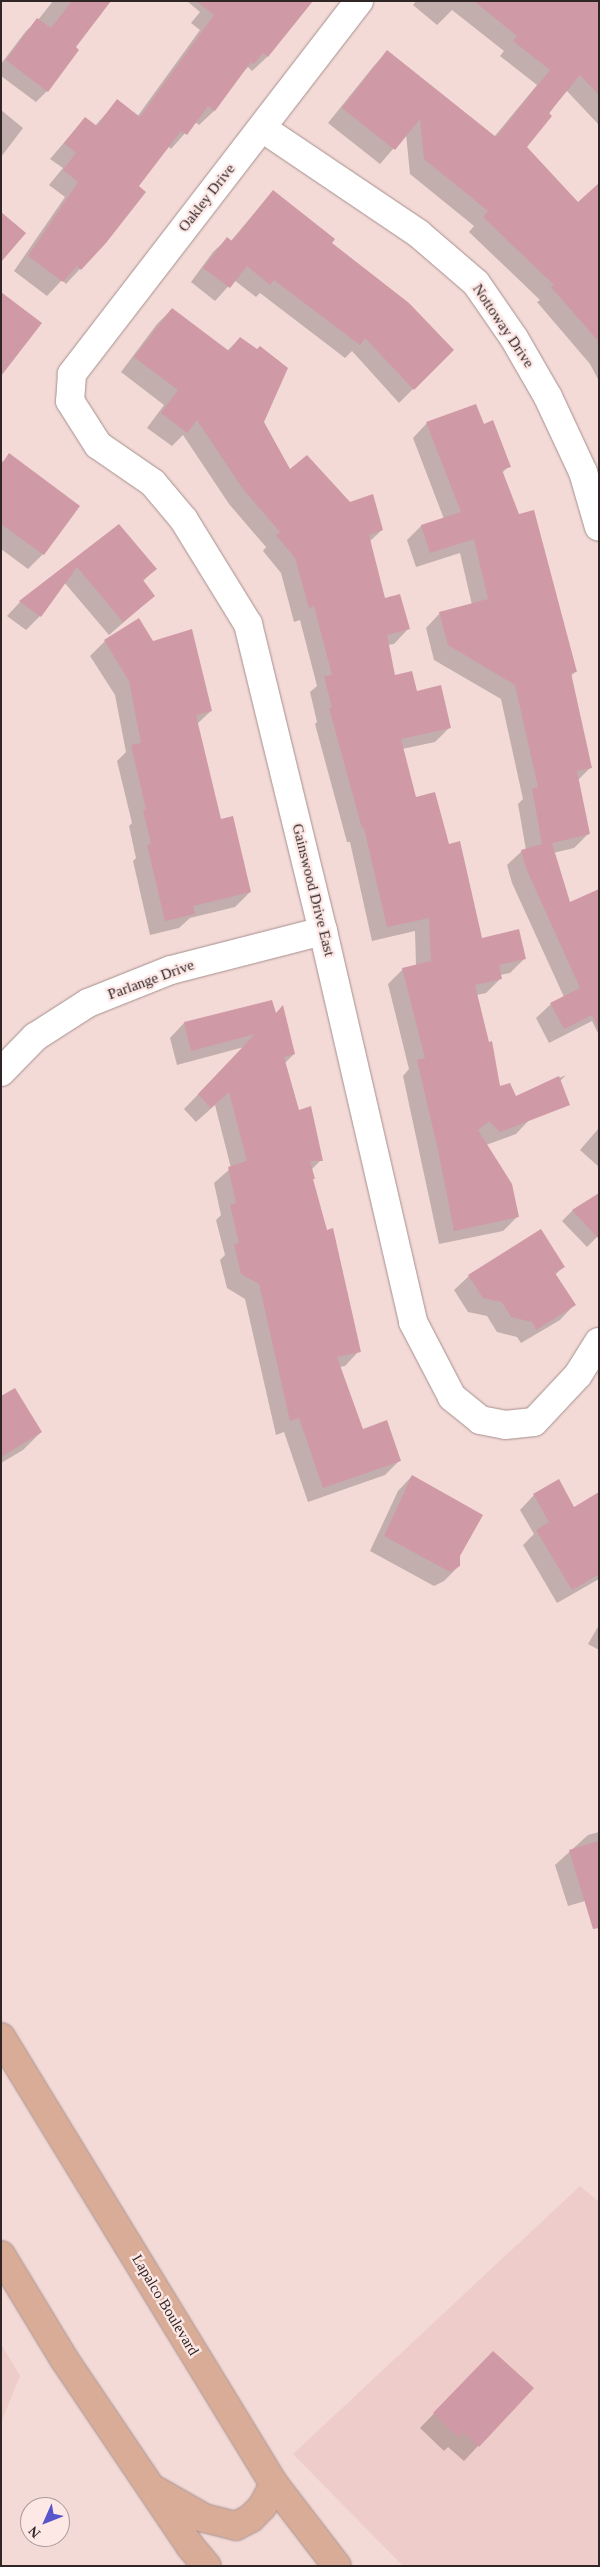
<!DOCTYPE html>
<style>
body{margin:0}
#map{position:relative;width:600px;height:2567px;overflow:hidden;background:#f3dad7;font-family:Georgia,serif}
div>[style]{position:absolute}
.built>*{inset:0;background:#eeccc9}
.shadow>*{inset:0;background:#0003}
.building>*{inset:0;background:#d099a6}
.roads{filter:drop-shadow(0 0 1px #a68f8d) drop-shadow(0 0 1px #a68f8d)}
.minor>*{height:28px;margin:-14px;padding:0 14px;transform-origin:14px;border-radius:14px;background:#fff}
.major>*{height:28px;margin:-14px;padding:0 14px;transform-origin:14px;border-radius:14px;background:#d8ac97}
span{translate:-50% -50%;white-space:nowrap;text-align:center;line-height:1.15;-webkit-text-stroke:4.5px #fde8e6;paint-order:stroke}
.street-label{font-size:15px;color:#2f2625}
.frame{position:absolute;inset:0;border:2px solid #2f2625;pointer-events:none}
.north{position:absolute;left:20px;top:2497px;width:50px;height:50px;box-sizing:border-box;background:#fde8e6;border:1px solid #ab9a99;border-radius:50%;rotate:226deg;font-size:14px;font-weight:700;line-height:20px;text-align:center;color:#2f2625}
.north::after{content:'';display:block;margin:auto;width:18px;height:22px;background:#5754cc;clip-path:polygon(50% 0,100% 100%,50% 72%,0 100%)}
</style>
<div id="map">
<div class="built">
<div style="clip-path:polygon(580px 2186px,599px 2202px,599px 2566px,403px 2566px,293px 2454px)"></div>
<div style="clip-path:polygon(1px 2344px,20px 2376px,1px 2423px)"></div>
</div>
<div class="shadow">
<div style="clip-path:polygon(53px 1px,108px 1px,74px 47px,47px 91px,36px 102px,1px 76px,1px 64px,26px 31px,38px 20px)"></div>
<div style="clip-path:polygon(187px 1px,304px 1px,304px 10px,267px 57px,252px 71px,248px 67px,238px 77px,214px 111px,199px 125px,195px 122px,171px 149px,168px 146px,137px 186px,105px 242px,66px 284px,62px 280px,47px 296px,14px 271px,65px 197px,49px 185px,63px 168px,50px 159px,85px 118px,95px 126px,117px 101px,137px 117px,200px 30px,191px 23px,200px 12px)"></div>
<div style="clip-path:polygon(416px 1px,599px 1px,599px 125px,566px 90px,525px 147px,599px 290px,599px 381px,590px 364px,537px 302px,540px 300px,469px 232px,474px 226px,410px 174px,406px 134px,380px 164px,328px 123px,373px 67px,387px 52px,494px 137px,537px 85px,500px 56px,504px 51px,452px 10px,437px 25px,413px 5px)"></div>
<div style="clip-path:polygon(1px 110px,23px 128px,1px 157px)"></div>
<div style="clip-path:polygon(273px 191px,452px 350px,399px 403px,352px 351px,345px 358px,260px 293px,256px 297px,234px 280px,215px 301px,191px 282px,213px 252px,227px 239px,230px 242px)"></div>
<div style="clip-path:polygon(172px 309px,227px 351px,240px 338px,262px 422px,290px 471px,349px 504px,382px 530px,369px 542px,384px 600px,408px 629px,394px 644px,388px 645px,394px 677px,416px 692px,450px 727px,435px 742px,402px 749px,415px 799px,448px 845px,481px 940px,525px 958px,510px 973px,500px 975px,501px 978px,486px 993px,477px 995px,499px 1088px,516px 1097px,566px 1075px,526px 1115px,530px 1119px,516px 1134px,486px 1145px,518px 1216px,503px 1231px,439px 1244px,403px 1076px,409px 1069px,388px 984px,403px 969px,416px 966px,415px 931px,372px 941px,350px 842px,347px 842px,315px 724px,317px 722px,310px 692px,317px 686px,300px 620px,294px 622px,281px 573px,263px 551px,266px 547px,229px 504px,183px 435px,172px 446px,147px 428px,164px 405px,121px 372px,157px 324px)"></div>
<div style="clip-path:polygon(427px 423px,483px 425px,509px 466px,502px 473px,575px 672px,571px 676px,591px 767px,577px 781px,589px 833px,574px 848px,553px 853px,569px 903px,599px 890px,599px 1035px,592px 1021px,549px 1043px,536px 1018px,551px 1004px,564px 997px,512px 883px,507px 865px,522px 851px,526px 850px,518px 804px,523px 799px,501px 699px,434px 660px,426px 628px,440px 613px,472px 605px,460px 553px,416px 567px,407px 540px,421px 526px,444px 519px,413px 438px)"></div>
<div style="clip-path:polygon(10px 455px,79px 506px,43px 554px,28px 569px,1px 549px,1px 463px)"></div>
<div style="clip-path:polygon(118px 526px,155px 569px,142px 582px,154px 596px,109px 635px,64px 582px,40px 616px,26px 630px,7px 616px,20px 602px)"></div>
<div style="clip-path:polygon(105px 641px,153px 643px,211px 711px,197px 724px,220px 821px,250px 892px,235px 907px,190px 918px,179px 928px,150px 935px,133px 861px,136px 858px,129px 826px,132px 823px,117px 761px,126px 752px,115px 695px,90px 656px)"></div>
<div style="clip-path:polygon(271px 1001px,275px 1015px,294px 1054px,284px 1064px,298px 1111px,321px 1160px,311px 1170px,314px 1178px,312px 1180px,359px 1351px,345px 1366px,339px 1367px,362px 1430px,399px 1461px,385px 1475px,308px 1502px,284px 1432px,276px 1435px,245px 1299px,227px 1288px,220px 1260px,225px 1255px,216px 1220px,221px 1215px,214px 1183px,231px 1168px,215px 1105px,196px 1122px,184px 1109px,244px 1047px,177px 1065px,170px 1038px,184px 1023px)"></div>
<div style="clip-path:polygon(599px 1128px,599px 1167px,580px 1150px)"></div>
<div style="clip-path:polygon(599px 1194px,599px 1235px,587px 1247px,562px 1221px,572px 1211px)"></div>
<div style="clip-path:polygon(563px 1267px,555px 1275px,574px 1305px,560px 1320px,521px 1343px,517px 1337px,497px 1332px,487px 1316px,468px 1312px,454px 1290px,469px 1276px)"></div>
<div style="clip-path:polygon(1px 1398px,41px 1432px,23px 1450px,1px 1463px)"></div>
<div style="clip-path:polygon(412px 1476px,459px 1556px,459px 1566px,444px 1581px,434px 1586px,370px 1551px,398px 1491px)"></div>
<div style="clip-path:polygon(599px 1494px,599px 1579px,557px 1603px,523px 1545px,534px 1534px,520px 1510px,534px 1495px,574px 1508px)"></div>
<div style="clip-path:polygon(599px 1625px,599px 1650px,588px 1644px)"></div>
<div style="clip-path:polygon(599px 1832px,599px 1897px,568px 1906px,555px 1865px,588px 1835px)"></div>
<div style="clip-path:polygon(479px 2367px,532px 2388px,464px 2461px,448px 2447px,444px 2451px,420px 2428px)"></div>
</div>
<div class="building">
<div style="clip-path:polygon(72px 1px,111px 1px,76px 47px,79px 50px,48px 92px,6px 60px,37px 18px,51px 28px)"></div>
<div style="clip-path:polygon(196px 1px,313px 1px,268px 57px,263px 53px,254px 64px,251px 62px,215px 111px,208px 106px,187px 135px,181px 131px,139px 186px,146px 192px,106px 243px,81px 270px,77px 266px,63px 282px,28px 256px,78px 182px,63px 170px,76px 153px,64px 143px,85px 117px,97px 126px,117px 99px,140px 117px,214px 15px)"></div>
<div style="clip-path:polygon(474px 1px,599px 1px,599px 95px,580px 75px,549px 113px,552px 116px,527px 147px,578px 202px,599px 183px,599px 342px,551px 287px,554px 285px,483px 217px,488px 211px,424px 159px,420px 119px,395px 150px,342px 108px,387px 50px,496px 137px,550px 70px,513px 41px,517px 36px)"></div>
<div style="clip-path:polygon(273px 190px,335px 239px,332px 243px,409px 303px,454px 350px,414px 390px,365px 338px,360px 345px,274px 280px,270px 285px,247px 266px,230px 288px,203px 268px,227px 237px,232px 241px)"></div>
<div style="clip-path:polygon(1px 212px,26px 233px,1px 262px)"></div>
<div style="clip-path:polygon(1px 292px,42px 323px,1px 376px)"></div>
<div style="clip-path:polygon(172px 308px,229px 351px,240px 337px,257px 349px,260px 346px,288px 368px,264px 422px,290px 469px,307px 455px,350px 502px,373px 494px,383px 530px,369px 535px,385px 598px,400px 594px,410px 629px,387px 635px,395px 675px,412px 671px,417px 691px,441px 685px,451px 728px,401px 739px,416px 797px,435px 792px,449px 844px,460px 841px,482px 938px,519px 929px,526px 959px,499px 965px,502px 979px,475px 985px,489px 1042px,492px 1041px,500px 1086px,510px 1083px,516px 1096px,559px 1076px,570px 1105px,500px 1132px,489px 1121px,478px 1130px,512px 1184px,519px 1217px,454px 1231px,438px 1150px,417px 1060px,425px 1058px,402px 968px,431px 961px,429px 918px,387px 927px,364px 828px,362px 828px,329px 708px,332px 708px,324px 676px,332px 675px,314px 606px,309px 608px,295px 558px,276px 535px,280px 532px,243px 489px,197px 420px,187px 433px,161px 413px,178px 390px,134px 357px)"></div>
<div style="clip-path:polygon(476px 404px,484px 424px,493px 420px,511px 467px,502px 470px,519px 514px,534px 510px,577px 672px,571px 673px,592px 768px,577px 771px,590px 834px,552px 843px,570px 902px,599px 889px,599px 1030px,592px 1015px,564px 1029px,550px 1003px,580px 988px,526px 868px,521px 850px,542px 844px,532px 789px,538px 787px,515px 685px,448px 645px,439px 612px,488px 599px,474px 539px,430px 553px,421px 525px,461px 512px,426px 422px)"></div>
<div style="clip-path:polygon(9px 453px,80px 506px,44px 555px,1px 524px,1px 465px)"></div>
<div style="clip-path:polygon(119px 524px,157px 569px,143px 580px,155px 596px,123px 622px,77px 567px,41px 617px,19px 601px)"></div>
<div style="clip-path:polygon(139px 618px,153px 641px,192px 629px,212px 711px,196px 715px,221px 819px,233px 816px,251px 892px,193px 906px,195px 914px,165px 921px,147px 845px,151px 844px,143px 810px,146px 809px,131px 745px,141px 743px,129px 681px,104px 640px)"></div>
<div style="clip-path:polygon(272px 1000px,276px 1013px,283px 1005px,295px 1054px,284px 1057px,299px 1110px,311px 1106px,323px 1161px,310px 1161px,315px 1179px,313px 1179px,327px 1230px,333px 1228px,361px 1352px,337px 1357px,363px 1429px,387px 1420px,401px 1461px,323px 1488px,299px 1418px,290px 1421px,259px 1284px,241px 1274px,234px 1244px,239px 1243px,230px 1205px,236px 1203px,228px 1167px,247px 1161px,229px 1092px,211px 1108px,198px 1094px,255px 1034px,191px 1051px,184px 1022px)"></div>
<div style="clip-path:polygon(599px 1193px,599px 1239px,572px 1210px)"></div>
<div style="clip-path:polygon(541px 1229px,565px 1267px,555px 1273px,576px 1305px,536px 1330px,532px 1322px,511px 1317px,502px 1302px,483px 1298px,468px 1275px)"></div>
<div style="clip-path:polygon(15px 1388px,42px 1432px,1px 1457px,1px 1396px)"></div>
<div style="clip-path:polygon(412px 1475px,483px 1515px,460px 1556px,460px 1566px,450px 1572px,384px 1536px)"></div>
<div style="clip-path:polygon(559px 1479px,574px 1507px,599px 1492px,599px 1574px,572px 1590px,536px 1530px,549px 1522px,533px 1494px)"></div>
<div style="clip-path:polygon(599px 1841px,599px 1928px,593px 1929px,569px 1850px)"></div>
<div style="clip-path:polygon(493px 2351px,534px 2388px,479px 2447px,463px 2432px,459px 2438px,433px 2413px)"></div>
</div>
<div class="roads">
<div class="minor">
<div style="left:359px;top:1px;width:471px;rotate:127.6deg"></div>
<div style="left:72px;top:374px;width:27px;rotate:94deg"></div>
<div style="left:70px;top:401px;width:52px;rotate:57.5deg"></div>
<div style="left:98px;top:445px;width:67px;rotate:34.6deg"></div>
<div style="left:153px;top:483px;width:48px;rotate:50deg"></div>
<div style="left:184px;top:520px;width:122px;rotate:58.4deg"></div>
<div style="left:248px;top:624px;width:316px;rotate:76.3deg"></div>
<div style="left:323px;top:931px;width:401px;rotate:77deg"></div>
<div style="left:413px;top:1322px;width:85px;rotate:62.5deg"></div>
<div style="left:452px;top:1397px;width:36px;rotate:39deg"></div>
<div style="left:480px;top:1420px;width:25px;rotate:11deg"></div>
<div style="left:505px;top:1425px;width:29px;rotate:-6deg"></div>
<div style="left:534px;top:1422px;width:64px;rotate:-46.9deg"></div>
<div style="left:578px;top:1375px;width:39px;rotate:-58deg"></div>
<div style="left:262px;top:128px;width:189px;rotate:34deg"></div>
<div style="left:419px;top:234px;width:75px;rotate:40.7deg"></div>
<div style="left:476px;top:283px;width:67px;rotate:55.4deg"></div>
<div style="left:514px;top:338px;width:68px;rotate:60deg"></div>
<div style="left:548px;top:397px;width:83px;rotate:65deg"></div>
<div style="left:583px;top:472px;width:57px;rotate:73.8deg"></div>
<div style="left:1px;top:1072px;width:49px;rotate:-45.8deg"></div>
<div style="left:35px;top:1037px;width:63px;rotate:-32.7deg"></div>
<div style="left:88px;top:1003px;width:89px;rotate:-21.7deg"></div>
<div style="left:171px;top:970px;width:157px;rotate:-14.4deg"></div>
</div>
<div class="major">
<div style="left:1px;top:2037px;width:524px;rotate:58.59deg"></div>
<div style="left:274px;top:2484px;width:103px;rotate:52.5deg"></div>
<div style="left:1px;top:2255px;width:122px;rotate:58.8deg"></div>
<div style="left:64px;top:2359px;width:225px;rotate:56deg"></div>
<div style="left:190px;top:2546px;width:26px;rotate:50deg"></div>
<div style="left:155px;top:2490px;width:56px;rotate:29.7deg"></div>
<div style="left:204px;top:2518px;width:33px;rotate:14deg"></div>
<div style="left:236px;top:2526px;width:17px;rotate:-28deg"></div>
<div style="left:251px;top:2518px;width:16px;rotate:-45deg"></div>
<div style="left:262px;top:2507px;width:26px;rotate:-62deg"></div>
</div>
</div>
<div class="street-label">
<span style="left:207px;top:198px;rotate:-52deg">Oakley Drive</span>
<span style="left:503px;top:326px;rotate:56deg">Nottoway Drive</span>
<span style="left:313px;top:890px;rotate:76deg">Gainswood Drive East</span>
<span style="left:151px;top:980px;rotate:-20deg">Parlange Drive</span>
<span style="left:165px;top:2305px;rotate:59deg">Lapalco Boulevard</span>
</div>
<div class="frame"></div>
<div class="north">N</div>
</div>
